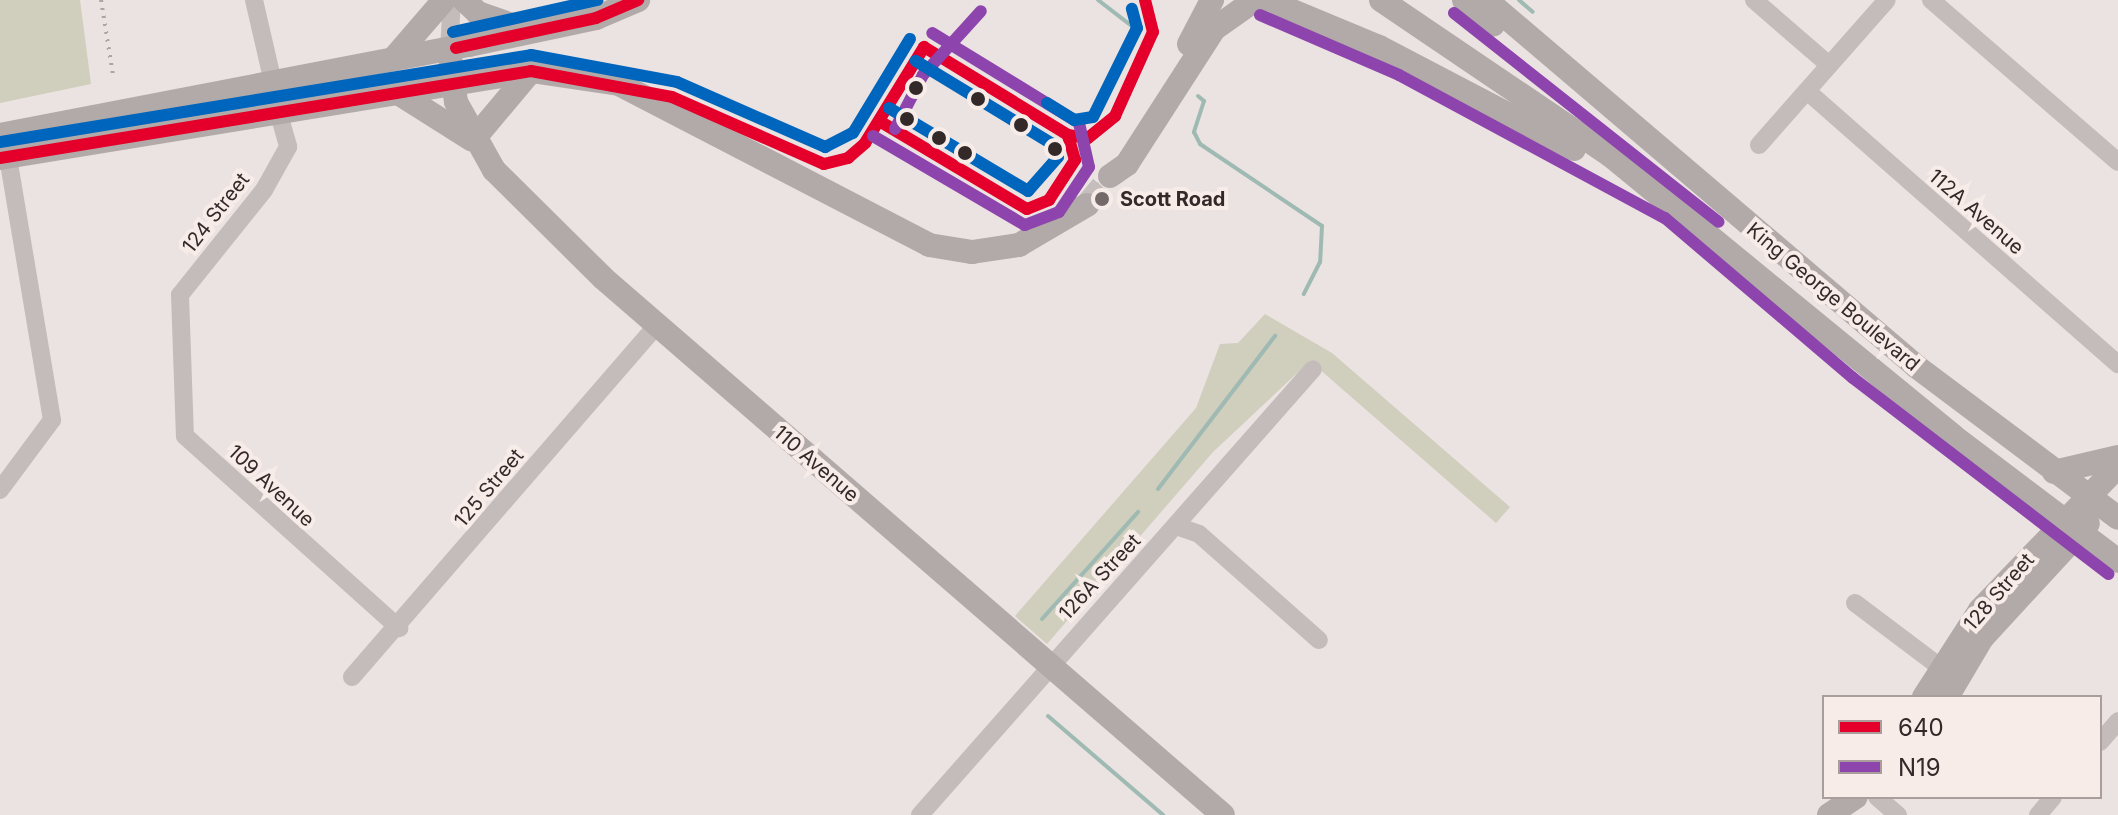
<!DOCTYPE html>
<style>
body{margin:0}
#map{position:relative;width:2118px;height:815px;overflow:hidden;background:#ebe3e1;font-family:Inter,sans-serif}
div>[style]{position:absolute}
.green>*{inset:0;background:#d0cebc}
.stream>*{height:4px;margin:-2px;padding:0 2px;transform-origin:2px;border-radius:2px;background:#9fbab3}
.major-tunnel>*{height:24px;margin-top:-12px;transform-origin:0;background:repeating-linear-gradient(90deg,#c6bebc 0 24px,transparent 0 36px)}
.minor>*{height:18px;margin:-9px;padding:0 9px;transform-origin:9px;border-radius:9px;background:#c4bcba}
.major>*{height:24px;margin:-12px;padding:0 12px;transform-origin:12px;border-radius:12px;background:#b2aaa9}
.rail>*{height:4px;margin-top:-2px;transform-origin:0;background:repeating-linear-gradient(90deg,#aca5a4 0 2px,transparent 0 8px)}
.bus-1>*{height:12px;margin:-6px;padding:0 6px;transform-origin:6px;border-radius:6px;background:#e4002b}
.bus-2>*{height:12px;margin:-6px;padding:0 6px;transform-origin:6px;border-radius:6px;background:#8e44ad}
.bus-3>*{height:12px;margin:-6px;padding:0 6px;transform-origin:6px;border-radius:6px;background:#0065bd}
.dots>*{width:22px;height:22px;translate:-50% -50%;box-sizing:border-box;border:4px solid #f7ece8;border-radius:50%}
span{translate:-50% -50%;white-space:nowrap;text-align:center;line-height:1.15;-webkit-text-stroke:8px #f7ece8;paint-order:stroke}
.poi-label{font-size:20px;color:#342929;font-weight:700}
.left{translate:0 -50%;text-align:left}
.street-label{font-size:20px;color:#342929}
.legend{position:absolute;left:1822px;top:695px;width:280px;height:104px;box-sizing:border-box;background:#f7ece8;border:2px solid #a99e9c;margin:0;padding:10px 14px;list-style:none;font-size:24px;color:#342929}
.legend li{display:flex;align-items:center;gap:16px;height:40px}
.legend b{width:40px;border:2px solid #a99e9c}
</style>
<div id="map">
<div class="green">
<div style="clip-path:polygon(0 0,80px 0,91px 84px,0 103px)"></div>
<div style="clip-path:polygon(1265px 314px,1332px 353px,1510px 507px,1496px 523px,1310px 361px,1213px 452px,1047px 644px,1015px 616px,1196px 408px,1220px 344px,1238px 343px)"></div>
</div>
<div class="stream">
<div style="left:1098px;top:0;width:49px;rotate:37.6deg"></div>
<div style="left:1519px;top:0;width:18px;rotate:41deg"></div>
<div style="left:1198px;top:96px;width:8px;rotate:40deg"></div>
<div style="left:1204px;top:101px;width:33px;rotate:108deg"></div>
<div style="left:1194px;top:132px;width:13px;rotate:63deg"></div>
<div style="left:1200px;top:144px;width:147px;rotate:33.9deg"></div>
<div style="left:1322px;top:226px;width:36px;rotate:93deg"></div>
<div style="left:1320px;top:262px;width:36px;rotate:117deg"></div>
<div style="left:1158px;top:489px;width:193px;rotate:-52.6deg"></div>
<div style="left:1042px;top:619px;width:144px;rotate:-48.1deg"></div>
<div style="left:1048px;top:716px;width:152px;rotate:40.7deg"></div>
</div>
<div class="major-tunnel">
<div style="left:1087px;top:205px;width:26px;rotate:-50deg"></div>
</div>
<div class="minor">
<div style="left:254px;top:0;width:80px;rotate:77deg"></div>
<div style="left:1754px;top:0;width:99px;rotate:40.9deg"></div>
<div style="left:1931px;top:0;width:247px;rotate:40.9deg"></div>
<div style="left:449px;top:49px;width:49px;rotate:-86.5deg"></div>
<div style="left:1807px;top:91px;width:414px;rotate:41.3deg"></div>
<div style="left:278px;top:111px;width:37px;rotate:74deg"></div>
<div style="left:288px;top:147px;width:49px;rotate:119.2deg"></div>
<div style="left:264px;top:190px;width:134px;rotate:128.7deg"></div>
<div style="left:180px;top:295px;width:141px;rotate:88deg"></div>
<div style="left:185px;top:436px;width:288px;rotate:41.9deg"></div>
<div style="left:1759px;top:145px;width:193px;rotate:-48.6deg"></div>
<div style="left:0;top:490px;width:87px;rotate:-53.4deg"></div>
<div style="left:52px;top:420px;width:268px;rotate:-99.5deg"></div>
<div style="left:1176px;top:526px;width:24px;rotate:19deg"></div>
<div style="left:1199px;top:534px;width:160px;rotate:41.5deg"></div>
<div style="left:1855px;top:603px;width:106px;rotate:37deg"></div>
<div style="left:352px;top:677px;width:466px;rotate:-49.1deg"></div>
<div style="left:2100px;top:742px;width:28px;rotate:-49deg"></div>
<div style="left:1877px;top:797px;width:28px;rotate:41deg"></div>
<div style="left:920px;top:815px;width:594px;rotate:-48.61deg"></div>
<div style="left:2038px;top:815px;width:23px;rotate:-50deg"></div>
</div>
<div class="major">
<div style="left:464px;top:0;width:19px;rotate:43deg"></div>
<div style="left:478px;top:13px;width:51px;rotate:19.5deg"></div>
<div style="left:1266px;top:0;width:122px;rotate:22.6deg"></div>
<div style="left:1379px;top:47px;width:220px;rotate:27.6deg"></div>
<div style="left:1381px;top:0;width:277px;rotate:34.1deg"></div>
<div style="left:1610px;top:155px;width:443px;rotate:39.3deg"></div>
<div style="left:1953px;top:436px;width:207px;rotate:37.1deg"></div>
<div style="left:1464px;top:0;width:38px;rotate:40deg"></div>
<div style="left:1486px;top:0;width:566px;rotate:40.41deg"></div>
<div style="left:1917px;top:367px;width:251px;rotate:36.9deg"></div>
<div style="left:1189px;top:44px;width:50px;rotate:-62.4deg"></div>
<div style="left:449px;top:49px;width:53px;rotate:82.5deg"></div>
<div style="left:456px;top:102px;width:78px;rotate:60.8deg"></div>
<div style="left:494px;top:170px;width:153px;rotate:44.7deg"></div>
<div style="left:603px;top:278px;width:820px;rotate:40.9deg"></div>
<div style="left:394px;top:58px;width:77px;rotate:-49.2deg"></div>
<div style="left:395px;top:91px;width:90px;rotate:32.3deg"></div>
<div style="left:0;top:135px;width:478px;rotate:-10.9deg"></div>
<div style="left:469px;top:45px;width:130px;rotate:-12deg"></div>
<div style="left:596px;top:18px;width:46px;rotate:-23.2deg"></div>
<div style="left:473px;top:140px;width:90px;rotate:-50deg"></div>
<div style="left:0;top:158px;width:538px;rotate:-9.3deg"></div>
<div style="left:531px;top:71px;width:89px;rotate:8.4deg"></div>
<div style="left:619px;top:84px;width:349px;rotate:27.4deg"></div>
<div style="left:929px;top:245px;width:44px;rotate:9.2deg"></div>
<div style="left:972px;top:252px;width:48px;rotate:-8.5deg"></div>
<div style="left:1019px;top:245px;width:79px;rotate:-30.5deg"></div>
<div style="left:1110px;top:176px;width:21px;rotate:-35deg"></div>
<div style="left:1127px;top:164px;width:161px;rotate:-57.2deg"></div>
<div style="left:1214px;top:29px;width:50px;rotate:-35.3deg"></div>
<div style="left:2054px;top:472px;width:66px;rotate:-13.2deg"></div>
<div style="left:1924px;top:697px;width:103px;rotate:-57.2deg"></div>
<div style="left:1980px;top:610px;width:199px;rotate:-46.2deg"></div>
<div style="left:1947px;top:697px;width:69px;rotate:-59.3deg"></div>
<div style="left:1982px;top:638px;width:156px;rotate:-47.3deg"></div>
<div style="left:1829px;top:815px;width:32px;rotate:-34deg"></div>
</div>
<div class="rail">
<div style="left:101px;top:0;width:76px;rotate:80.9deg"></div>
</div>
<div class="bus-1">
<div style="left:924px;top:47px;width:169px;rotate:31.4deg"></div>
<div style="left:1068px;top:135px;width:20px;rotate:9deg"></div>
<div style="left:1088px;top:138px;width:35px;rotate:-39deg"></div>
<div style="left:1115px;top:116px;width:92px;rotate:-65.7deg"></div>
<div style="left:1153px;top:32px;width:33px;rotate:-104deg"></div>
<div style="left:456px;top:48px;width:143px;rotate:-12.1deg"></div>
<div style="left:596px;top:18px;width:46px;rotate:-23.2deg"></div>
<div style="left:881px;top:122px;width:170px;rotate:30.8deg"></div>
<div style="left:1027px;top:209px;width:24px;rotate:-22deg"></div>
<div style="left:1049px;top:200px;width:48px;rotate:-57deg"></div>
<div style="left:1075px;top:160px;width:26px;rotate:-106deg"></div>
<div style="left:0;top:158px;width:538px;rotate:-9.3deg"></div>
<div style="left:531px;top:71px;width:143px;rotate:10.4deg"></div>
<div style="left:672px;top:97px;width:166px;rotate:23.8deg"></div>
<div style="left:824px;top:164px;width:25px;rotate:-14deg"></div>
<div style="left:848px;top:158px;width:23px;rotate:-41deg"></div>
<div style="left:865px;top:143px;width:113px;rotate:-58.4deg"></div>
</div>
<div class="bus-2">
<div style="left:1454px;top:13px;width:337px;rotate:38.3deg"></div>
<div style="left:1260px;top:15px;width:151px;rotate:23.3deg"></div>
<div style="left:1399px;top:75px;width:302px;rotate:28.3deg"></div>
<div style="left:1665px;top:218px;width:247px;rotate:40.4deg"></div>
<div style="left:1853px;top:378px;width:322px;rotate:37.5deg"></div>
<div style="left:895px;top:129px;width:61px;rotate:-62.6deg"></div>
<div style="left:923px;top:75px;width:86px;rotate:-47.8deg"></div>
<div style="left:873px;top:136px;width:176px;rotate:30.4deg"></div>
<div style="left:1025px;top:225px;width:36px;rotate:-21deg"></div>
<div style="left:1059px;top:212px;width:54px;rotate:-56.3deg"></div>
<div style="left:1089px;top:167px;width:45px;rotate:-102.8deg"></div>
<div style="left:1079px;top:123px;width:172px;rotate:-148.5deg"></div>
</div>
<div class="bus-3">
<div style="left:453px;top:32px;width:148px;rotate:-12.5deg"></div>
<div style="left:1047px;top:103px;width:32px;rotate:32deg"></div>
<div style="left:1074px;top:120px;width:19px;rotate:-9deg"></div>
<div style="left:1093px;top:117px;width:99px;rotate:-63.7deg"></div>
<div style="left:1137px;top:28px;width:20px;rotate:-105deg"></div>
<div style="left:889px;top:108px;width:162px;rotate:30.8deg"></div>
<div style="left:1028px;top:191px;width:45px;rotate:-48.6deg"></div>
<div style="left:1058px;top:157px;width:13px;rotate:-108deg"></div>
<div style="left:1054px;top:145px;width:162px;rotate:-148.7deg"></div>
<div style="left:0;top:142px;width:538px;rotate:-9.3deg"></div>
<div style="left:531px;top:55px;width:148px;rotate:10.5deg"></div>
<div style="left:677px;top:82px;width:162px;rotate:23.7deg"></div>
<div style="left:825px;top:147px;width:31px;rotate:-27deg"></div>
<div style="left:853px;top:133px;width:110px;rotate:-58.8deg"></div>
</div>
<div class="dots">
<div style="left:916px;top:88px;background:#342929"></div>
<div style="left:978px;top:99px;background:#342929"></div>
<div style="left:907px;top:119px;background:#342929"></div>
<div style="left:1021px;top:125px;background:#342929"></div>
<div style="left:939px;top:138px;background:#342929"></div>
<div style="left:1055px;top:149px;background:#342929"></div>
<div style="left:965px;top:153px;background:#342929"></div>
<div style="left:1102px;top:199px;background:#746a69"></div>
</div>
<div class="poi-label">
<span class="left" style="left:1120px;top:199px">Scott Road</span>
</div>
<div class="street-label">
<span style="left:1976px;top:212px;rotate:41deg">112A Avenue</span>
<span style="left:216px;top:213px;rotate:-52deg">124 Street</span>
<span style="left:1833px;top:297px;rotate:40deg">King George Boulevard</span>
<span style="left:816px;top:464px;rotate:41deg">110 Avenue</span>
<span style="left:271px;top:486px;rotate:43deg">109 Avenue</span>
<span style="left:489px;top:488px;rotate:-50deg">125 Street</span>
<span style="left:1100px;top:577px;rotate:-47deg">126A Street</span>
<span style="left:1999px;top:592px;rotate:-49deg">128 Street</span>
</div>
<ul class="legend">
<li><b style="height:10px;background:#e4002b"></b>640</li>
<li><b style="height:10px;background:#8e44ad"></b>N19</li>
</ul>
</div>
